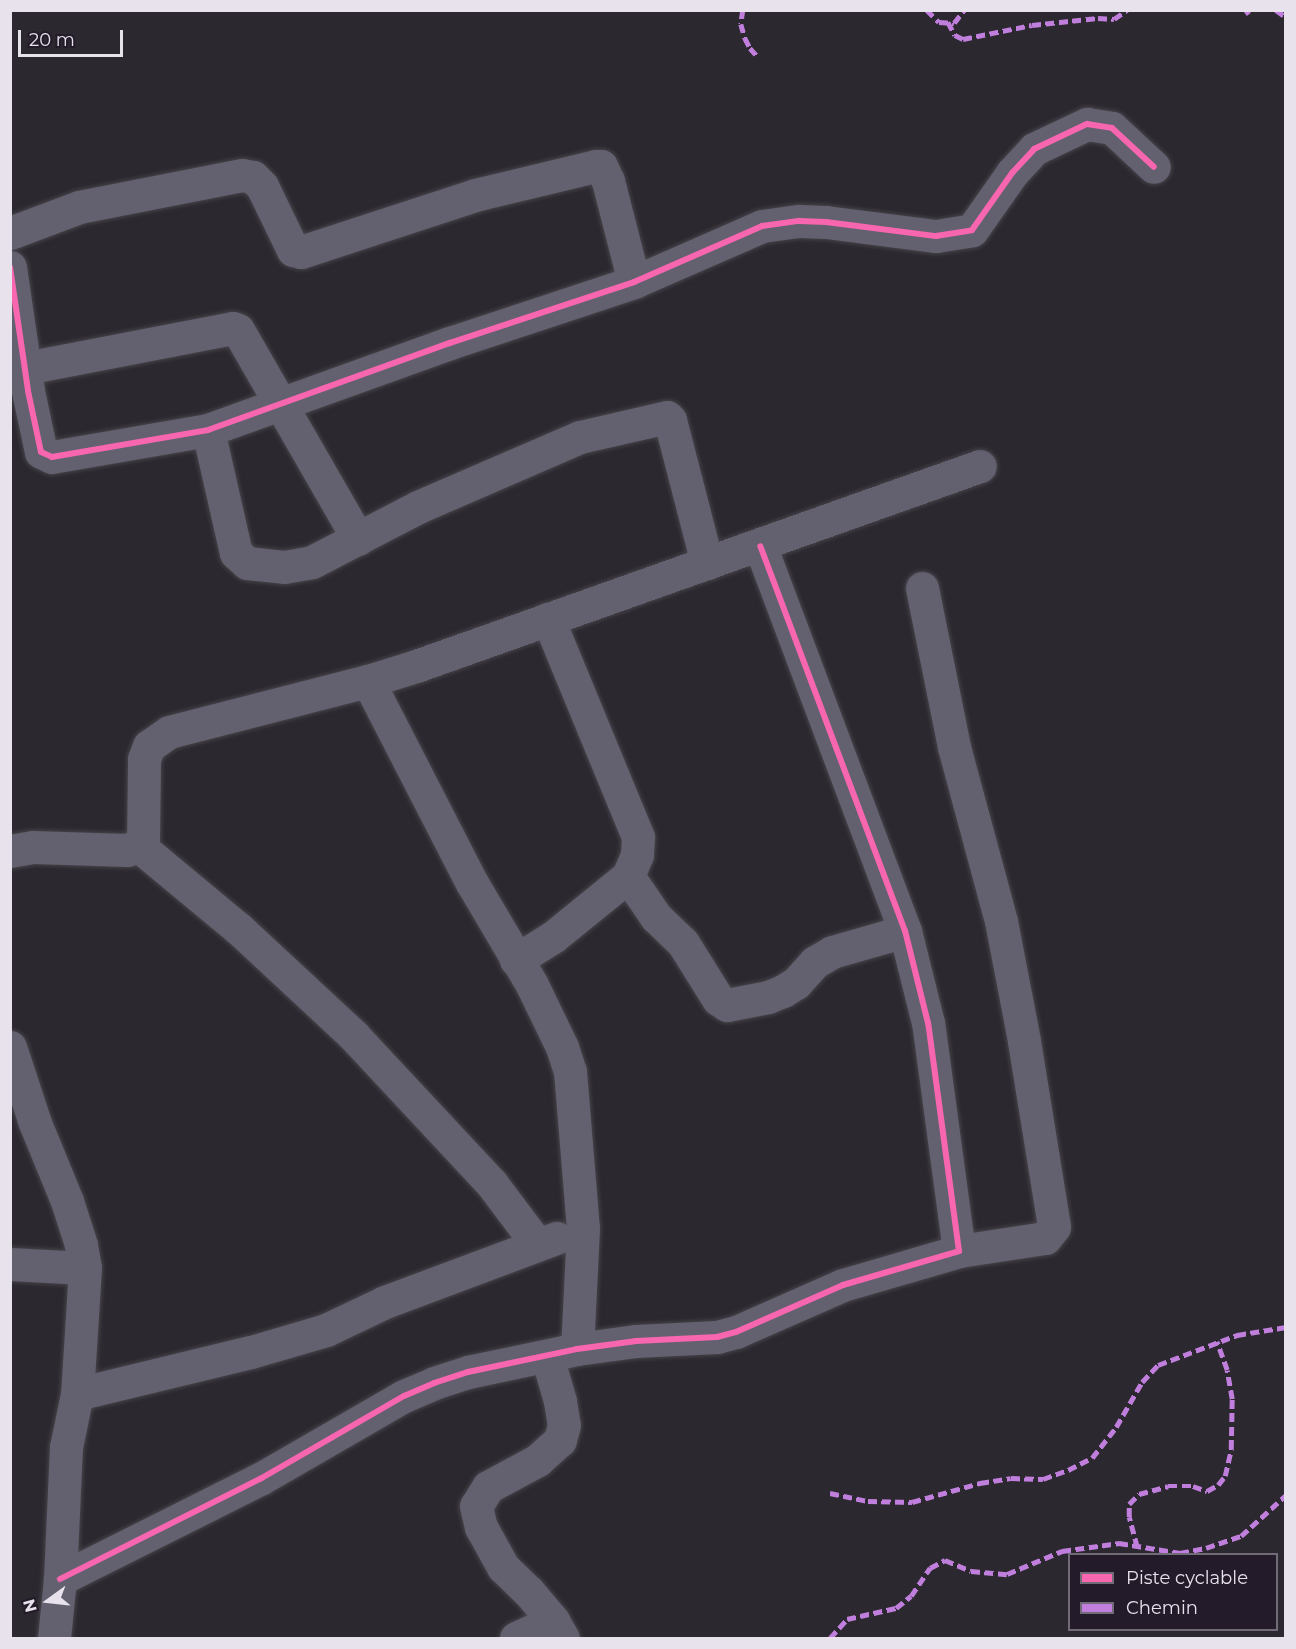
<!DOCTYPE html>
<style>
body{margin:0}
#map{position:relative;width:1296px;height:1649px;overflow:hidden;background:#2c2830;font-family:Montserrat,sans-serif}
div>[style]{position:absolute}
.roads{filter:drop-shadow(0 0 2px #464349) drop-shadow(0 0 2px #464349)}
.minor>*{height:33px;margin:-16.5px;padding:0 16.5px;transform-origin:16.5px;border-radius:16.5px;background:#63616f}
.quiet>*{height:4.5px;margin-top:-2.25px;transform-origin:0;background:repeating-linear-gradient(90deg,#c07fdc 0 9px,transparent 0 13.5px)}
.cycleway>*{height:6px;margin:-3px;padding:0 3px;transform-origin:3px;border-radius:3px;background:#f766af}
span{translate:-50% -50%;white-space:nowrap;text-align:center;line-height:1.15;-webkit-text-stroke:4.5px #231b29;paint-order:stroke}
.frame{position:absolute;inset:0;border:12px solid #e7e2ec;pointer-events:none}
.legend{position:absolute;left:1068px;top:1553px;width:210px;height:78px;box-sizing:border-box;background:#231b29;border:2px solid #716b77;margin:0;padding:8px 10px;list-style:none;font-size:18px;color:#e7e2ec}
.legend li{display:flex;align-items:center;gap:12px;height:30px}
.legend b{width:30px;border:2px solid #716b77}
.north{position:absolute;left:18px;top:1571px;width:60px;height:60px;-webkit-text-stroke:4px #231b29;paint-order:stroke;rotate:255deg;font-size:16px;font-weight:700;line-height:24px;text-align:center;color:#e7e2ec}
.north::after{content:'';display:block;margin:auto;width:21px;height:27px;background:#e7e2ec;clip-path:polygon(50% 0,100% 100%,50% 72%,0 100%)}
.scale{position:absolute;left:18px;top:30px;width:105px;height:27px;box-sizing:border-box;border:3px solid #e7e2ec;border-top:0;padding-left:8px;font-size:18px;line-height:21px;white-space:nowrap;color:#e7e2ec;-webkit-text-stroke:4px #231b29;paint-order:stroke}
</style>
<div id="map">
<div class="roads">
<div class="minor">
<div style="left:10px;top:233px;width:74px;rotate:-20.6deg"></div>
<div style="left:79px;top:207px;width:166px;rotate:-11.1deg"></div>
<div style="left:242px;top:175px;width:11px;rotate:10deg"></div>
<div style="left:253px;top:177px;width:13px;rotate:45deg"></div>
<div style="left:262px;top:186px;width:71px;rotate:64.2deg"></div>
<div style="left:293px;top:250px;width:8px;rotate:14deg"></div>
<div style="left:301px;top:252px;width:183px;rotate:-18.1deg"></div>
<div style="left:475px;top:195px;width:124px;rotate:-13.5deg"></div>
<div style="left:596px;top:166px;width:5px"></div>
<div style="left:601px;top:166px;width:17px;rotate:65deg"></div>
<div style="left:608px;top:181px;width:104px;rotate:75.6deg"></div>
<div style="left:10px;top:267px;width:125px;rotate:81.7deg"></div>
<div style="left:28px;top:391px;width:62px;rotate:78deg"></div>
<div style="left:41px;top:452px;width:12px;rotate:24deg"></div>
<div style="left:52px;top:457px;width:158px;rotate:-9.8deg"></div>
<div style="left:208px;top:430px;width:257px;rotate:-19.8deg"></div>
<div style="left:450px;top:343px;width:194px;rotate:-18.3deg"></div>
<div style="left:634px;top:282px;width:140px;rotate:-23.6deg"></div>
<div style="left:762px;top:226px;width:37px;rotate:-8deg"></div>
<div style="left:799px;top:221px;width:27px;rotate:2deg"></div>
<div style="left:826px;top:222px;width:111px;rotate:7.3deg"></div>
<div style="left:936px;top:236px;width:36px;rotate:-9deg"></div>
<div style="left:972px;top:230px;width:70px;rotate:-54.9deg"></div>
<div style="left:1012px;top:173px;width:33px;rotate:-47deg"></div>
<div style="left:1034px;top:149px;width:59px;rotate:-25.3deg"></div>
<div style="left:1087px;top:124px;width:25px;rotate:9deg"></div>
<div style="left:1112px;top:128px;width:57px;rotate:42.9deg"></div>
<div style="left:10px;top:371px;width:227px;rotate:-10.9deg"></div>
<div style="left:233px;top:328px;width:5px;rotate:22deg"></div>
<div style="left:238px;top:330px;width:241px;rotate:60.1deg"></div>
<div style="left:208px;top:430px;width:126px;rotate:77.2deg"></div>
<div style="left:236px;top:553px;width:15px;rotate:42deg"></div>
<div style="left:247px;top:563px;width:37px;rotate:6deg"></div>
<div style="left:284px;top:567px;width:28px;rotate:-10deg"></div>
<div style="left:312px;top:562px;width:119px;rotate:-27.4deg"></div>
<div style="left:418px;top:507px;width:176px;rotate:-23.4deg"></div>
<div style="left:580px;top:437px;width:89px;rotate:-12.9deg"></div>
<div style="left:667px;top:417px;width:4px;rotate:45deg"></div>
<div style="left:670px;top:420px;width:148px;rotate:75.5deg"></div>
<div style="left:922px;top:588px;width:162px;rotate:78.6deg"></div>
<div style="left:954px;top:747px;width:180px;rotate:74.9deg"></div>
<div style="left:1001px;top:921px;width:122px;rotate:79.1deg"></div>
<div style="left:1024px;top:1041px;width:188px;rotate:80.8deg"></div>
<div style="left:1054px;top:1227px;width:14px;rotate:129deg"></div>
<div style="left:1045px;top:1238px;width:87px;rotate:171.4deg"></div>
<div style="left:368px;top:681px;width:227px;rotate:62.8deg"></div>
<div style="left:472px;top:883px;width:118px;rotate:59.5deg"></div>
<div style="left:532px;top:985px;width:69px;rotate:64.2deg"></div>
<div style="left:562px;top:1047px;width:25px;rotate:72deg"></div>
<div style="left:570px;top:1071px;width:158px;rotate:85.3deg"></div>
<div style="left:583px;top:1228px;width:121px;rotate:92.8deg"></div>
<div style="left:139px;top:846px;width:130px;rotate:39.7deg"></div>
<div style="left:239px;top:929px;width:157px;rotate:42.9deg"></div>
<div style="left:354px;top:1036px;width:202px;rotate:47deg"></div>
<div style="left:492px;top:1184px;width:75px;rotate:53.1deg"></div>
<div style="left:10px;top:851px;width:23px;rotate:-10deg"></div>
<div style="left:33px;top:847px;width:94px;rotate:1.8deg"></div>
<div style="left:127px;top:850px;width:17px;rotate:-21deg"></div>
<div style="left:143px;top:844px;width:85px;rotate:-89.3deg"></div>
<div style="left:144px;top:759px;width:14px;rotate:-69deg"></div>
<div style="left:149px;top:746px;width:24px;rotate:-35deg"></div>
<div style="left:169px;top:732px;width:205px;rotate:-14.4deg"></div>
<div style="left:368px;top:681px;width:53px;rotate:-17.4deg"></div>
<div style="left:419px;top:665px;width:595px;rotate:-19.53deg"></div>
<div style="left:628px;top:876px;width:50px;rotate:55.7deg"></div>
<div style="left:656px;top:917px;width:37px;rotate:44deg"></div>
<div style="left:683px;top:943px;width:66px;rotate:58deg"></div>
<div style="left:718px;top:999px;width:11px;rotate:34deg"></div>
<div style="left:727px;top:1005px;width:42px;rotate:-11deg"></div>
<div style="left:768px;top:997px;width:16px;rotate:-22deg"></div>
<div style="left:783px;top:991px;width:15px;rotate:-32deg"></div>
<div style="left:796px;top:983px;width:28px;rotate:-48deg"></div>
<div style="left:815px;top:962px;width:20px;rotate:-30deg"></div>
<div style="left:832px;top:952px;width:76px;rotate:-16deg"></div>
<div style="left:516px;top:960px;width:44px;rotate:-31.9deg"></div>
<div style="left:553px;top:937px;width:97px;rotate:-39.1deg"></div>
<div style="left:628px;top:876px;width:23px;rotate:-67deg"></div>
<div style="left:637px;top:855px;width:18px;rotate:-87deg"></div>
<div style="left:638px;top:837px;width:236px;rotate:-112.4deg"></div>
<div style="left:10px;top:1047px;width:80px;rotate:71.8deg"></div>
<div style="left:35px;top:1123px;width:84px;rotate:67.7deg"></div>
<div style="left:67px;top:1201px;width:46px;rotate:72.3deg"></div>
<div style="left:81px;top:1245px;width:23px;rotate:80deg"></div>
<div style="left:85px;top:1268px;width:126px;rotate:93.6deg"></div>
<div style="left:77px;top:1394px;width:54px;rotate:101.7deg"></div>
<div style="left:66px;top:1447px;width:132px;rotate:92.6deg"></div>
<div style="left:60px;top:1579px;width:59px;rotate:95.8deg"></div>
<div style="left:10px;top:1264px;width:75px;rotate:3.1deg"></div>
<div style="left:547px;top:1356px;width:47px;rotate:73.9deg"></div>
<div style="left:560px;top:1401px;width:24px;rotate:81deg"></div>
<div style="left:564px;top:1425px;width:16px;rotate:105deg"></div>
<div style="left:560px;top:1440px;width:30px;rotate:138deg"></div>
<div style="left:538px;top:1460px;width:57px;rotate:151.6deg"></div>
<div style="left:488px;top:1487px;width:22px;rotate:122deg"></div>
<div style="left:476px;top:1506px;width:22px;rotate:77deg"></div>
<div style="left:481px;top:1527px;width:46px;rotate:61.2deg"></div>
<div style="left:503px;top:1567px;width:36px;rotate:44deg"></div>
<div style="left:529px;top:1592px;width:38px;rotate:50deg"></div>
<div style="left:553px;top:1621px;width:20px;rotate:60deg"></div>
<div style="left:77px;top:1394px;width:179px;rotate:-13.6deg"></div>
<div style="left:251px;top:1352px;width:78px;rotate:-16.3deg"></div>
<div style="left:326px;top:1330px;width:65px;rotate:-25.4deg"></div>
<div style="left:385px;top:1302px;width:183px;rotate:-20.5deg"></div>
<div style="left:60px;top:1579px;width:224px;rotate:-26.6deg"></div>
<div style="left:260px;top:1479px;width:166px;rotate:-30deg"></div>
<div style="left:404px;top:1396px;width:33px;rotate:-23deg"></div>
<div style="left:434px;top:1383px;width:36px;rotate:-18deg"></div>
<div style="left:468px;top:1372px;width:111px;rotate:-11.9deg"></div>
<div style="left:577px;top:1349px;width:60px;rotate:-7.7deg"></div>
<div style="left:636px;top:1341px;width:81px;rotate:-2.8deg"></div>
<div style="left:717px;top:1337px;width:20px;rotate:-15deg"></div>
<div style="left:736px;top:1332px;width:117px;rotate:-23.7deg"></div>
<div style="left:843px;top:1285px;width:121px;rotate:-16.3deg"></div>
<div style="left:959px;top:1251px;width:230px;rotate:-97.7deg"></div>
<div style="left:928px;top:1023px;width:95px;rotate:-104deg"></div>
<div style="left:905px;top:931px;width:411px;rotate:-110.6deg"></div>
<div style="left:516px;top:1638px;width:41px;rotate:-24.7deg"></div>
</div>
</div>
<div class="quiet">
<div style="left:743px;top:10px;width:14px;rotate:98deg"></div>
<div style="left:741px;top:24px;width:15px;rotate:74deg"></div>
<div style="left:745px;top:38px;width:11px;rotate:63deg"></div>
<div style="left:750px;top:48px;width:12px;rotate:48deg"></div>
<div style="left:927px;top:10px;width:17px;rotate:45deg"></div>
<div style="left:939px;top:22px;width:15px;rotate:4deg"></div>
<div style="left:954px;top:23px;width:16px;rotate:-52deg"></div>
<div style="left:1246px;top:10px;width:5px;rotate:53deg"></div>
<div style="left:1276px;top:10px;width:12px;rotate:35deg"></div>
<div style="left:948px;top:22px;width:15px;rotate:62deg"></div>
<div style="left:955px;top:35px;width:9px;rotate:27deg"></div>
<div style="left:963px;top:39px;width:70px;rotate:-11.5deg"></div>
<div style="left:1032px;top:25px;width:66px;rotate:-6.1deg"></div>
<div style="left:1098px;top:18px;width:16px;rotate:4deg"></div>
<div style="left:1114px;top:19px;width:16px;rotate:-35deg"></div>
<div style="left:830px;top:1493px;width:39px;rotate:12deg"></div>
<div style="left:868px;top:1501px;width:44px;rotate:1.3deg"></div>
<div style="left:912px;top:1502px;width:71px;rotate:-15.6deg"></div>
<div style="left:980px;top:1483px;width:31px;rotate:-9deg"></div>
<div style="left:1011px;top:1478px;width:32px;rotate:2deg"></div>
<div style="left:1043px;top:1479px;width:27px;rotate:-20deg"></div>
<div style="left:1068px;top:1470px;width:27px;rotate:-27deg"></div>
<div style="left:1092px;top:1458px;width:39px;rotate:-52deg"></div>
<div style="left:1116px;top:1427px;width:52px;rotate:-60deg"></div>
<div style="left:1142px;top:1382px;width:23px;rotate:-47deg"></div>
<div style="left:1158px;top:1365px;width:85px;rotate:-20.8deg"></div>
<div style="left:1237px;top:1335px;width:50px;rotate:-9.3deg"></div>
<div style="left:1137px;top:1547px;width:31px;rotate:-105deg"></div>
<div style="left:1129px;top:1517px;width:13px;rotate:-90deg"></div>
<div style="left:1129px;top:1504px;width:14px;rotate:-45deg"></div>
<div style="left:1139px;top:1494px;width:30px;rotate:-15deg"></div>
<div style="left:1168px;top:1486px;width:25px"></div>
<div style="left:1193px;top:1486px;width:15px;rotate:20deg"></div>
<div style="left:1207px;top:1491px;width:13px;rotate:-29deg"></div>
<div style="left:1218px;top:1485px;width:11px;rotate:-52deg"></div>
<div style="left:1225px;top:1476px;width:28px;rotate:-77deg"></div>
<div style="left:1231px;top:1449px;width:50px;rotate:-88.9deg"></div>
<div style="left:1232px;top:1399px;width:29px;rotate:-100deg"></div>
<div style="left:1227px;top:1370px;width:30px;rotate:-110deg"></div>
<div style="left:830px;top:1638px;width:25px;rotate:-48deg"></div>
<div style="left:847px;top:1619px;width:50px;rotate:-12.7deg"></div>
<div style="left:896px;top:1608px;width:19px;rotate:-39deg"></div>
<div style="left:911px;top:1596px;width:34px;rotate:-56deg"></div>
<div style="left:930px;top:1568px;width:17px;rotate:-28deg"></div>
<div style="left:945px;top:1560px;width:28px;rotate:23deg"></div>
<div style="left:971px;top:1571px;width:36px;rotate:5deg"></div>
<div style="left:1007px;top:1574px;width:60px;rotate:-22.7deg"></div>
<div style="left:1062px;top:1551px;width:58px;rotate:-8deg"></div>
<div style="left:1119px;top:1543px;width:62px;rotate:9.3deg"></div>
<div style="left:1180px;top:1553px;width:26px;rotate:-11deg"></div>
<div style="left:1206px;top:1548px;width:37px;rotate:-19deg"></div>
<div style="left:1241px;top:1536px;width:61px;rotate:-42.3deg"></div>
</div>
<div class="cycleway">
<div style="left:10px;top:267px;width:125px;rotate:81.7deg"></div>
<div style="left:28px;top:391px;width:62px;rotate:78deg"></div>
<div style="left:41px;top:452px;width:12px;rotate:24deg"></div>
<div style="left:52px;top:457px;width:158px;rotate:-9.8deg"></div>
<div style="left:208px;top:430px;width:257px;rotate:-19.8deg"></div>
<div style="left:450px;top:343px;width:194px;rotate:-18.3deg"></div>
<div style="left:634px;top:282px;width:140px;rotate:-23.6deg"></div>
<div style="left:762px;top:226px;width:37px;rotate:-8deg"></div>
<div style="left:799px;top:221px;width:27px;rotate:2deg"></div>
<div style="left:826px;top:222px;width:111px;rotate:7.3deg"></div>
<div style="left:936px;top:236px;width:36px;rotate:-9deg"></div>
<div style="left:972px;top:230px;width:70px;rotate:-54.9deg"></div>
<div style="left:1012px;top:173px;width:33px;rotate:-47deg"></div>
<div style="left:1034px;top:149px;width:59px;rotate:-25.3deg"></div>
<div style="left:1087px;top:124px;width:25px;rotate:9deg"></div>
<div style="left:1112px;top:128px;width:57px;rotate:42.9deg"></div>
<div style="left:60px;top:1579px;width:224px;rotate:-26.6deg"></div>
<div style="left:260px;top:1479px;width:166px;rotate:-30deg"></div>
<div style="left:404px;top:1396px;width:33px;rotate:-23deg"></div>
<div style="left:434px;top:1383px;width:36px;rotate:-18deg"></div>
<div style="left:468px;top:1372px;width:111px;rotate:-11.9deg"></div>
<div style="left:577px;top:1349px;width:60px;rotate:-7.7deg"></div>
<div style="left:636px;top:1341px;width:81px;rotate:-2.8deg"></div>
<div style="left:717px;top:1337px;width:20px;rotate:-15deg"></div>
<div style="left:736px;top:1332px;width:117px;rotate:-23.7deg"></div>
<div style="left:843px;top:1285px;width:121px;rotate:-16.3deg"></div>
<div style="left:959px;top:1251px;width:230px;rotate:-97.7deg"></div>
<div style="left:928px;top:1023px;width:95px;rotate:-104deg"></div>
<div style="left:905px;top:931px;width:411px;rotate:-110.6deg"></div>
</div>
<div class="frame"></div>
<ul class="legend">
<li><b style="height:8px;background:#f766af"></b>Piste cyclable</li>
<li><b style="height:8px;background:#c07fdc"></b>Chemin</li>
</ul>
<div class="north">N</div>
<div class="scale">20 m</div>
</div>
